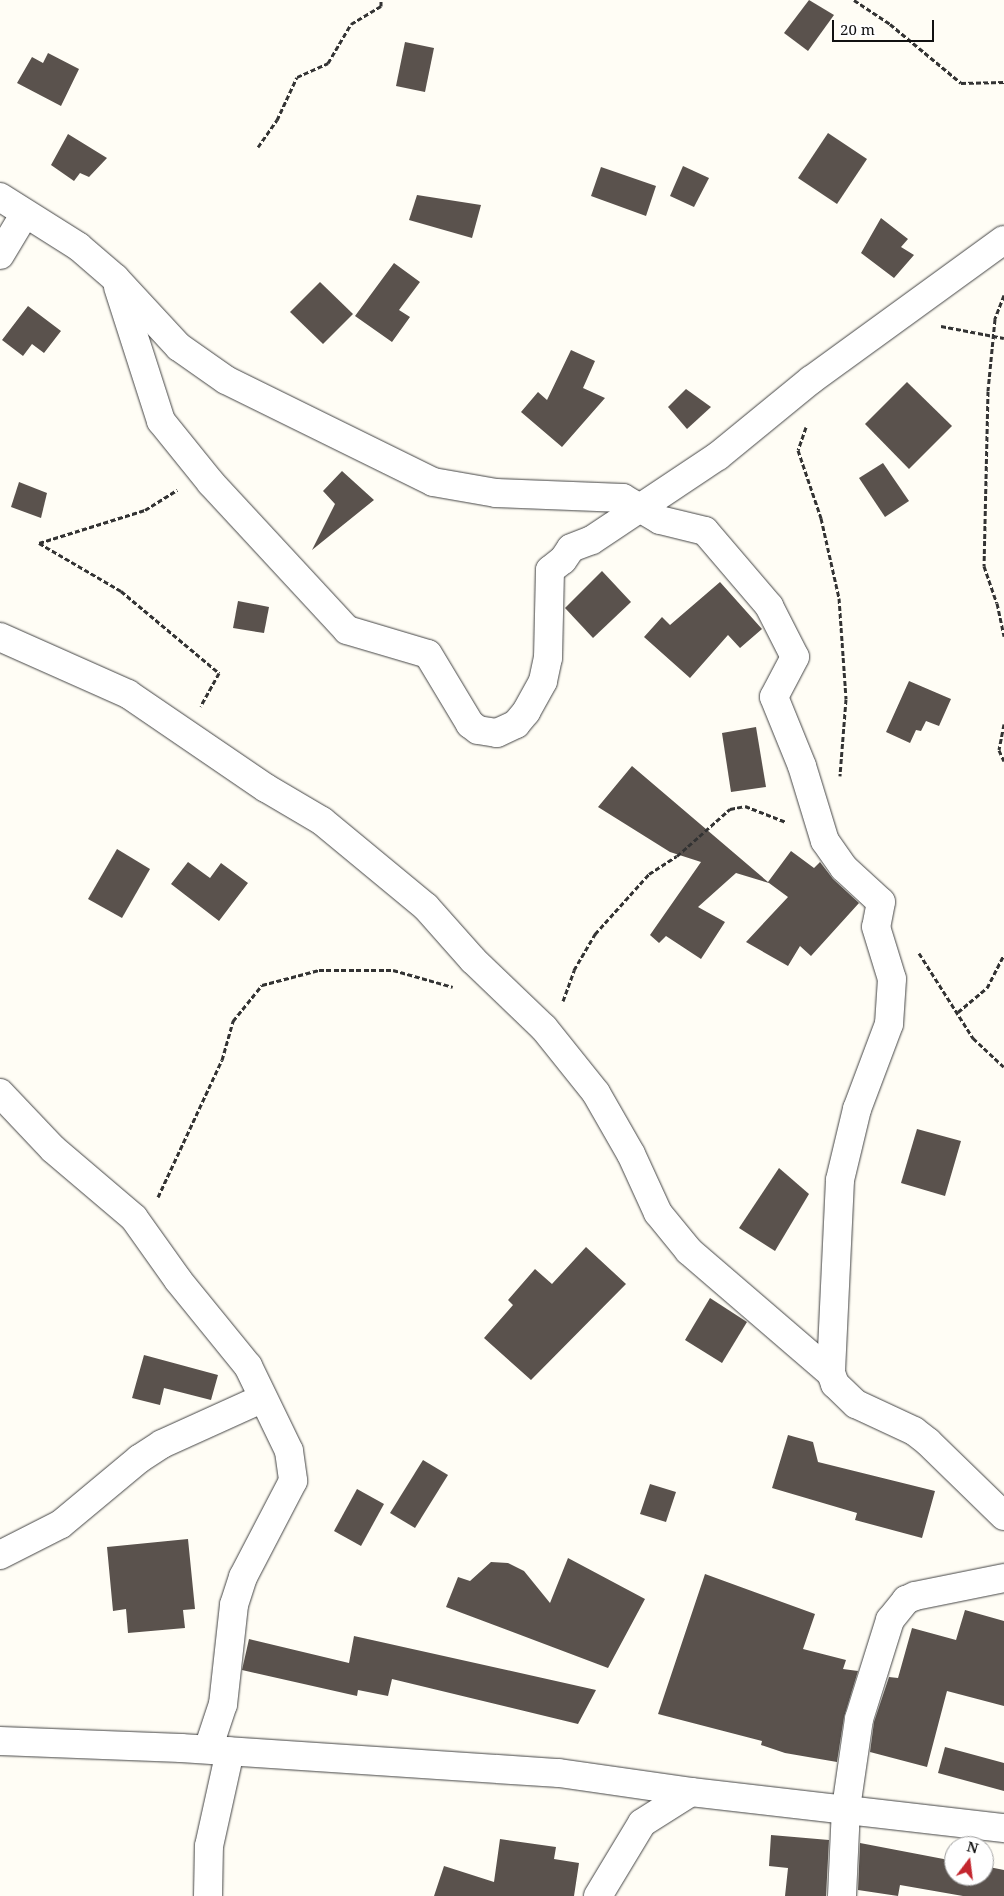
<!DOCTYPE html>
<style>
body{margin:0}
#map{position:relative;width:1004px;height:1896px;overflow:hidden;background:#fffdf5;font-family:"Noto Serif",serif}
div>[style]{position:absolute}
.building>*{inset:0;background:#5a524d}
.path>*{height:3px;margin-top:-1.5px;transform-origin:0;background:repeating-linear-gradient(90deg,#333 0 5px,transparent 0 7.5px)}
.roads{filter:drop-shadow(0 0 1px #444) drop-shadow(0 0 1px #444)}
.minor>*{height:28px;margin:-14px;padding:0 14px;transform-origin:14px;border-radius:14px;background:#fff}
span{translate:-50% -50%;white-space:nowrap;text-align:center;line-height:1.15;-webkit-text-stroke:5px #fff;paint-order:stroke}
.north{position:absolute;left:944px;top:1836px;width:50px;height:50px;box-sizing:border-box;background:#fff;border:1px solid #a0a0a0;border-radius:50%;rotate:15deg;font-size:14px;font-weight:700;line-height:20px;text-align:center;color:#111}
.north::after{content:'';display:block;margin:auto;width:18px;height:22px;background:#c4262e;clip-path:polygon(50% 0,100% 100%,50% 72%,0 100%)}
.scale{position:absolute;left:832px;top:20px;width:102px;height:22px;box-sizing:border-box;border:2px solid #111;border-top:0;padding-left:6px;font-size:15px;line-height:18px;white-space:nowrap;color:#111;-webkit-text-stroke:4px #fff;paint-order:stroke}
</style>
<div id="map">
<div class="building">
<div style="clip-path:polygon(809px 0,834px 15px,808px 51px,784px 33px)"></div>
<div style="clip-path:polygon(405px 42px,434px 48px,425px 92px,396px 86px)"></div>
<div style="clip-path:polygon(48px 53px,79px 69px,61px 106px,17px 83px,32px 57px,43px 63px)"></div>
<div style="clip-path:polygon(828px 133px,867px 159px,837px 204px,798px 178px)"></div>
<div style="clip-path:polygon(68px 134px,107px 158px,89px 177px,80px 173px,74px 181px,51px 165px)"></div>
<div style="clip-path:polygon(683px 166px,709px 178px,694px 207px,670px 196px)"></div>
<div style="clip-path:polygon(601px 167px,656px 186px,646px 216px,591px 196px)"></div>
<div style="clip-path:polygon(417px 195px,481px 205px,472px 238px,409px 220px)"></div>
<div style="clip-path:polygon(881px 218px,908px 239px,901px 247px,914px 255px,894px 278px,861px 253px)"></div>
<div style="clip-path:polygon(394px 263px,420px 282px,399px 310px,410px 317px,392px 342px,355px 316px)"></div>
<div style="clip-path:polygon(320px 282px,353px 314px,323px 344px,290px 312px)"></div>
<div style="clip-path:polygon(28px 306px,61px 331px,44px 353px,32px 344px,23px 356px,2px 340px)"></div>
<div style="clip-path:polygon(571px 350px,595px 361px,583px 388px,605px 398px,562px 447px,521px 412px,538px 392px,547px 400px)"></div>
<div style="clip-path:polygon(907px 382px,952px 426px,909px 469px,865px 424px)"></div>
<div style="clip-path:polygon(686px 389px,711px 407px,687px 429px,668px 407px)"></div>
<div style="clip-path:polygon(883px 463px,909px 501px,885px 517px,859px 478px)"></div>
<div style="clip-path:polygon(342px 471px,374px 500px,312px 550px,335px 504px,323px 491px)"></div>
<div style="clip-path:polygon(19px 482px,47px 493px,41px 518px,11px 507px)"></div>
<div style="clip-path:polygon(602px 571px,631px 602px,593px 638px,565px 608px)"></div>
<div style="clip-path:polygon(720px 582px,762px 629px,740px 648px,728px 635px,690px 678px,644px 637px,662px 617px,670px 625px)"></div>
<div style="clip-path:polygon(238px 601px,269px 607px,264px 633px,233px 628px)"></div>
<div style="clip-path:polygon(909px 681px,951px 699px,939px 726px,926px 721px,921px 731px,916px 730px,910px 743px,886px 732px)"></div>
<div style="clip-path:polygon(756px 727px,766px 787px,731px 792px,722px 733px)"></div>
<div style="clip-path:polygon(632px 766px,768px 882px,791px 851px,814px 868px,820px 862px,833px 879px,859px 903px,811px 956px,800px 946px,788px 966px,746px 942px,788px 897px,769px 883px,736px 873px,698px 907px,725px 922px,701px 959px,666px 936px,659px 943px,650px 935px,701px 862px,670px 852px,598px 807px)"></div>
<div style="clip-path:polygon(117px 849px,150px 869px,122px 918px,88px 899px)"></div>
<div style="clip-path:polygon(188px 862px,210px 878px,221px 863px,248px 883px,219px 921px,171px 884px)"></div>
<div style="clip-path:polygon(917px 1129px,961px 1141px,945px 1196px,901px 1183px)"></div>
<div style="clip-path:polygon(779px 1168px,809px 1194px,775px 1251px,739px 1228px)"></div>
<div style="clip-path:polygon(586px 1247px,626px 1284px,531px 1380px,484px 1338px,513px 1305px,508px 1300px,535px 1269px,552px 1284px)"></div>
<div style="clip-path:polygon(710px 1298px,747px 1322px,722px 1363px,685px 1340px)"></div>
<div style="clip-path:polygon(144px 1355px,218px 1375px,211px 1400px,164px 1388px,160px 1405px,132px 1398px)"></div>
<div style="clip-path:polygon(788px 1435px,813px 1442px,818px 1462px,935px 1491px,922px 1538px,855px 1520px,857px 1513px,772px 1488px)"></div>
<div style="clip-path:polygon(423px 1460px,448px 1475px,415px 1528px,390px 1513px)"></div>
<div style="clip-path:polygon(650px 1484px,676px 1492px,666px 1522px,640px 1514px)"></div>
<div style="clip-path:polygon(357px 1489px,384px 1504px,361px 1546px,334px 1531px)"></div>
<div style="clip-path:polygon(188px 1539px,195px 1609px,183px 1610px,185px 1628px,128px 1633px,126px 1609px,113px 1611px,107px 1547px)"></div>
<div style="clip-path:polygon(568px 1558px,645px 1599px,608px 1668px,446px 1607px,458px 1577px,470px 1581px,491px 1562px,508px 1563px,524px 1571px,550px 1603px)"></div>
<div style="clip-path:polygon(705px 1574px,815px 1614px,803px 1649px,846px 1660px,843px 1669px,858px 1671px,844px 1717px,837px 1762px,785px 1753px,761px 1745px,762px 1741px,658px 1714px)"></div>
<div style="clip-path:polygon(965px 1610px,1004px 1621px,1004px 1706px,947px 1691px,927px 1767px,870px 1752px,874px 1722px,889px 1677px,898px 1678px,912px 1628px,956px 1640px)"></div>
<div style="clip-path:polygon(354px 1636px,596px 1690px,578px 1724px,392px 1679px,388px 1696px,358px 1690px,357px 1696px,242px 1670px,249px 1639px,349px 1663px)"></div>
<div style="clip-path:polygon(945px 1747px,1004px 1763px,1004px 1791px,938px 1773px)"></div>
<div style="clip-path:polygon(771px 1835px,829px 1840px,826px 1896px,785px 1896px,788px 1868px,769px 1866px)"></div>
<div style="clip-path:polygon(500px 1839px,556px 1847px,554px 1859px,579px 1863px,574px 1896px,434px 1896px,444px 1866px,494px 1882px)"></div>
<div style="clip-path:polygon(860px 1843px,954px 1861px,954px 1876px,984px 1876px,984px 1866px,1004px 1870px,1004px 1896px,963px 1896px,900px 1885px,898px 1896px,858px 1890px)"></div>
</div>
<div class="path">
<div style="left:854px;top:0;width:43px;rotate:33.7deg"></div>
<div style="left:890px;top:24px;width:92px;rotate:39.7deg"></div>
<div style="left:961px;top:83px;width:43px;rotate:-1.3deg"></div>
<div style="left:258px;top:147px;width:33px;rotate:-55deg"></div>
<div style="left:277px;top:120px;width:47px;rotate:-65.1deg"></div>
<div style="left:297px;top:77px;width:34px;rotate:-24deg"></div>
<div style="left:328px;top:63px;width:45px;rotate:-59.5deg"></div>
<div style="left:351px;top:24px;width:35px;rotate:-31deg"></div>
<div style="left:381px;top:6px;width:6px;rotate:-90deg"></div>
<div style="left:1004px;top:295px;width:26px;rotate:111deg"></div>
<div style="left:995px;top:319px;width:72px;rotate:95.6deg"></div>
<div style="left:988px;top:391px;width:175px;rotate:91.3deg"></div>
<div style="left:984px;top:566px;width:39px;rotate:71deg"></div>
<div style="left:997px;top:603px;width:34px;rotate:78deg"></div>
<div style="left:941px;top:326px;width:64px;rotate:10.8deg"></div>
<div style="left:806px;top:427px;width:24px;rotate:109deg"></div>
<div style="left:798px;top:450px;width:72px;rotate:71.3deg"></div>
<div style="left:821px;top:518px;width:82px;rotate:77.3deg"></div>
<div style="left:839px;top:598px;width:101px;rotate:86deg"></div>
<div style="left:846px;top:699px;width:77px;rotate:94.5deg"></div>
<div style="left:39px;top:543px;width:111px;rotate:-17.3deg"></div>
<div style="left:145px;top:510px;width:38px;rotate:-32deg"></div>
<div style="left:39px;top:543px;width:95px;rotate:30.3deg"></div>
<div style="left:121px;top:591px;width:128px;rotate:39.9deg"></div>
<div style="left:219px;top:673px;width:38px;rotate:119deg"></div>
<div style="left:1004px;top:724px;width:26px;rotate:101deg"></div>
<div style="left:999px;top:750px;width:12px;rotate:66deg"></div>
<div style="left:919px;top:953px;width:101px;rotate:57.6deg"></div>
<div style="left:973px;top:1038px;width:42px;rotate:43.1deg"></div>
<div style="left:563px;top:1001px;width:33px;rotate:-70deg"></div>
<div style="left:574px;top:970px;width:42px;rotate:-59.7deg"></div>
<div style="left:595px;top:934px;width:81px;rotate:-48deg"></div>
<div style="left:649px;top:874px;width:33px;rotate:-33deg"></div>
<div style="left:677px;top:856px;width:71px;rotate:-41.6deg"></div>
<div style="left:730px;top:809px;width:15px;rotate:-11deg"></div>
<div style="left:745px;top:806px;width:44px;rotate:21.3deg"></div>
<div style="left:958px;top:1012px;width:38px;rotate:-40deg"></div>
<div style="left:987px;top:988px;width:37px;rotate:-63deg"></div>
<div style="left:158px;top:1197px;width:151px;rotate:-65deg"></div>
<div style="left:222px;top:1060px;width:41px;rotate:-74.2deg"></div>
<div style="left:233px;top:1021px;width:46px;rotate:-51.1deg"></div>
<div style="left:262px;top:985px;width:59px;rotate:-14.7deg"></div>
<div style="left:319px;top:970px;width:74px"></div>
<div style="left:393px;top:970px;width:62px;rotate:15.8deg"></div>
</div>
<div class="roads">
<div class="minor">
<div style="left:0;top:197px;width:93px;rotate:32.3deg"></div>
<div style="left:79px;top:247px;width:48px;rotate:40.7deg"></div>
<div style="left:115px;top:278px;width:94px;rotate:47.2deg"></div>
<div style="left:179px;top:347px;width:57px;rotate:35.1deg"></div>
<div style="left:226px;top:380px;width:231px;rotate:26.2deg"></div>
<div style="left:433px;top:482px;width:64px;rotate:9.9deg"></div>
<div style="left:496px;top:493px;width:127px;rotate:2.3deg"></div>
<div style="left:623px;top:498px;width:43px;rotate:30.7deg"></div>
<div style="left:660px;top:520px;width:46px;rotate:13.7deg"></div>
<div style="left:705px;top:531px;width:99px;rotate:49.5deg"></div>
<div style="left:769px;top:606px;width:57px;rotate:63deg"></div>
<div style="left:795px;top:657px;width:45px;rotate:117.7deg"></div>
<div style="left:774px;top:697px;width:74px;rotate:67.9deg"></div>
<div style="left:802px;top:766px;width:78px;rotate:73deg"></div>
<div style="left:825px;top:841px;width:33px;rotate:55deg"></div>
<div style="left:844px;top:868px;width:50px;rotate:42.6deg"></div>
<div style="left:881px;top:902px;width:25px;rotate:101deg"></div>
<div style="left:876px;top:927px;width:54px;rotate:72.9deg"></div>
<div style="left:892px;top:979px;width:45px;rotate:93.8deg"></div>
<div style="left:889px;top:1024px;width:91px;rotate:110.6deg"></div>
<div style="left:857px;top:1109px;width:73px;rotate:103.5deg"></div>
<div style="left:840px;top:1180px;width:193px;rotate:92.7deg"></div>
<div style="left:831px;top:1373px;width:12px;rotate:70deg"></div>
<div style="left:835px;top:1384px;width:29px;rotate:44deg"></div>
<div style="left:856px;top:1404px;width:64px;rotate:25deg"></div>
<div style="left:914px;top:1431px;width:18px;rotate:38deg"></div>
<div style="left:928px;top:1442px;width:106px;rotate:44.2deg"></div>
<div style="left:0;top:255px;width:47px;rotate:-59deg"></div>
<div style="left:118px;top:287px;width:141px;rotate:72.2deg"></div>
<div style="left:161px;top:421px;width:80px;rotate:51.1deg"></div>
<div style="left:211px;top:483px;width:200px;rotate:47.2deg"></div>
<div style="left:347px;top:630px;width:84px;rotate:16.5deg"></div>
<div style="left:428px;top:654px;width:82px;rotate:59deg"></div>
<div style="left:470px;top:724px;width:10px;rotate:37deg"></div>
<div style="left:478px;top:730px;width:19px;rotate:9deg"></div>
<div style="left:497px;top:733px;width:21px;rotate:-25deg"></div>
<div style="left:516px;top:724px;width:16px;rotate:-50deg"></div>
<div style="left:526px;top:712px;width:35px;rotate:-61deg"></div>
<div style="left:543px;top:681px;width:24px;rotate:-78deg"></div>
<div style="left:548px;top:658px;width:88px;rotate:-88.7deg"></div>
<div style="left:550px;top:570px;width:16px;rotate:-38deg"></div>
<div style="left:563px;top:560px;width:14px;rotate:-56deg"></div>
<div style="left:571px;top:548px;width:22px;rotate:-21deg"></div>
<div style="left:592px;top:540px;width:151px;rotate:-33.7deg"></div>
<div style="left:718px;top:456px;width:120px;rotate:-39.3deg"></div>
<div style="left:811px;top:380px;width:238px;rotate:-36deg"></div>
<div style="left:0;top:637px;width:140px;rotate:24deg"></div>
<div style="left:128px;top:694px;width:167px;rotate:34.3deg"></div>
<div style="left:266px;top:788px;width:65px;rotate:30.5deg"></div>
<div style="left:322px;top:821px;width:135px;rotate:39.6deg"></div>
<div style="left:426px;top:907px;width:71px;rotate:48.4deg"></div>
<div style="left:473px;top:960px;width:98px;rotate:43.8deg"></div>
<div style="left:544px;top:1028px;width:83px;rotate:51.3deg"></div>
<div style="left:596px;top:1093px;width:70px;rotate:60.2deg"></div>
<div style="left:631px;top:1154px;width:65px;rotate:65.4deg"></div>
<div style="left:658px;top:1213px;width:49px;rotate:50.8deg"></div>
<div style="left:689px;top:1251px;width:187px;rotate:40.7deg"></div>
<div style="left:0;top:1093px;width:77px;rotate:46.6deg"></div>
<div style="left:53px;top:1149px;width:106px;rotate:40.4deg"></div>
<div style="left:134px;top:1218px;width:76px;rotate:54.6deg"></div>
<div style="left:178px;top:1280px;width:111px;rotate:50.9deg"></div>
<div style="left:248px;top:1366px;width:94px;rotate:64.2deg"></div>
<div style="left:289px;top:1451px;width:30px;rotate:82deg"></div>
<div style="left:293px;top:1481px;width:108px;rotate:117.5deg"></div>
<div style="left:243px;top:1577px;width:29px;rotate:108deg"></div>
<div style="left:234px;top:1605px;width:100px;rotate:96.3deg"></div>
<div style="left:223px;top:1704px;width:47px;rotate:108.4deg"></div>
<div style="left:0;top:1555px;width:68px;rotate:-26.9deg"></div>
<div style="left:61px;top:1524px;width:102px;rotate:-39.8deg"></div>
<div style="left:139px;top:1459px;width:27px;rotate:-33deg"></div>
<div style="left:162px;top:1444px;width:109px;rotate:-24.4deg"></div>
<div style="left:0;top:1741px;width:181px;rotate:2.2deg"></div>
<div style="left:181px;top:1748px;width:379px;rotate:3.8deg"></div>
<div style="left:559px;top:1773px;width:133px;rotate:8.2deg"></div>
<div style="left:691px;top:1792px;width:315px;rotate:6.6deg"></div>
<div style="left:208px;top:1896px;width:50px;rotate:-88.9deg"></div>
<div style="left:209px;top:1846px;width:97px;rotate:-77.5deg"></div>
<div style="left:598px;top:1896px;width:85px;rotate:-58.9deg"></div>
<div style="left:642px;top:1823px;width:58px;rotate:-32.3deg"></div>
<div style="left:842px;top:1896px;width:88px;rotate:-87.4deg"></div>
<div style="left:846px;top:1808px;width:90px;rotate:-81.7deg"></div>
<div style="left:859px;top:1719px;width:104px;rotate:-72.6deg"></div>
<div style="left:890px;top:1620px;width:26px;rotate:-51deg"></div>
<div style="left:906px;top:1600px;width:10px;rotate:-24deg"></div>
<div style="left:915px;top:1596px;width:91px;rotate:-11.4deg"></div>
</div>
</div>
<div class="north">N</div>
<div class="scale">20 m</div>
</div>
